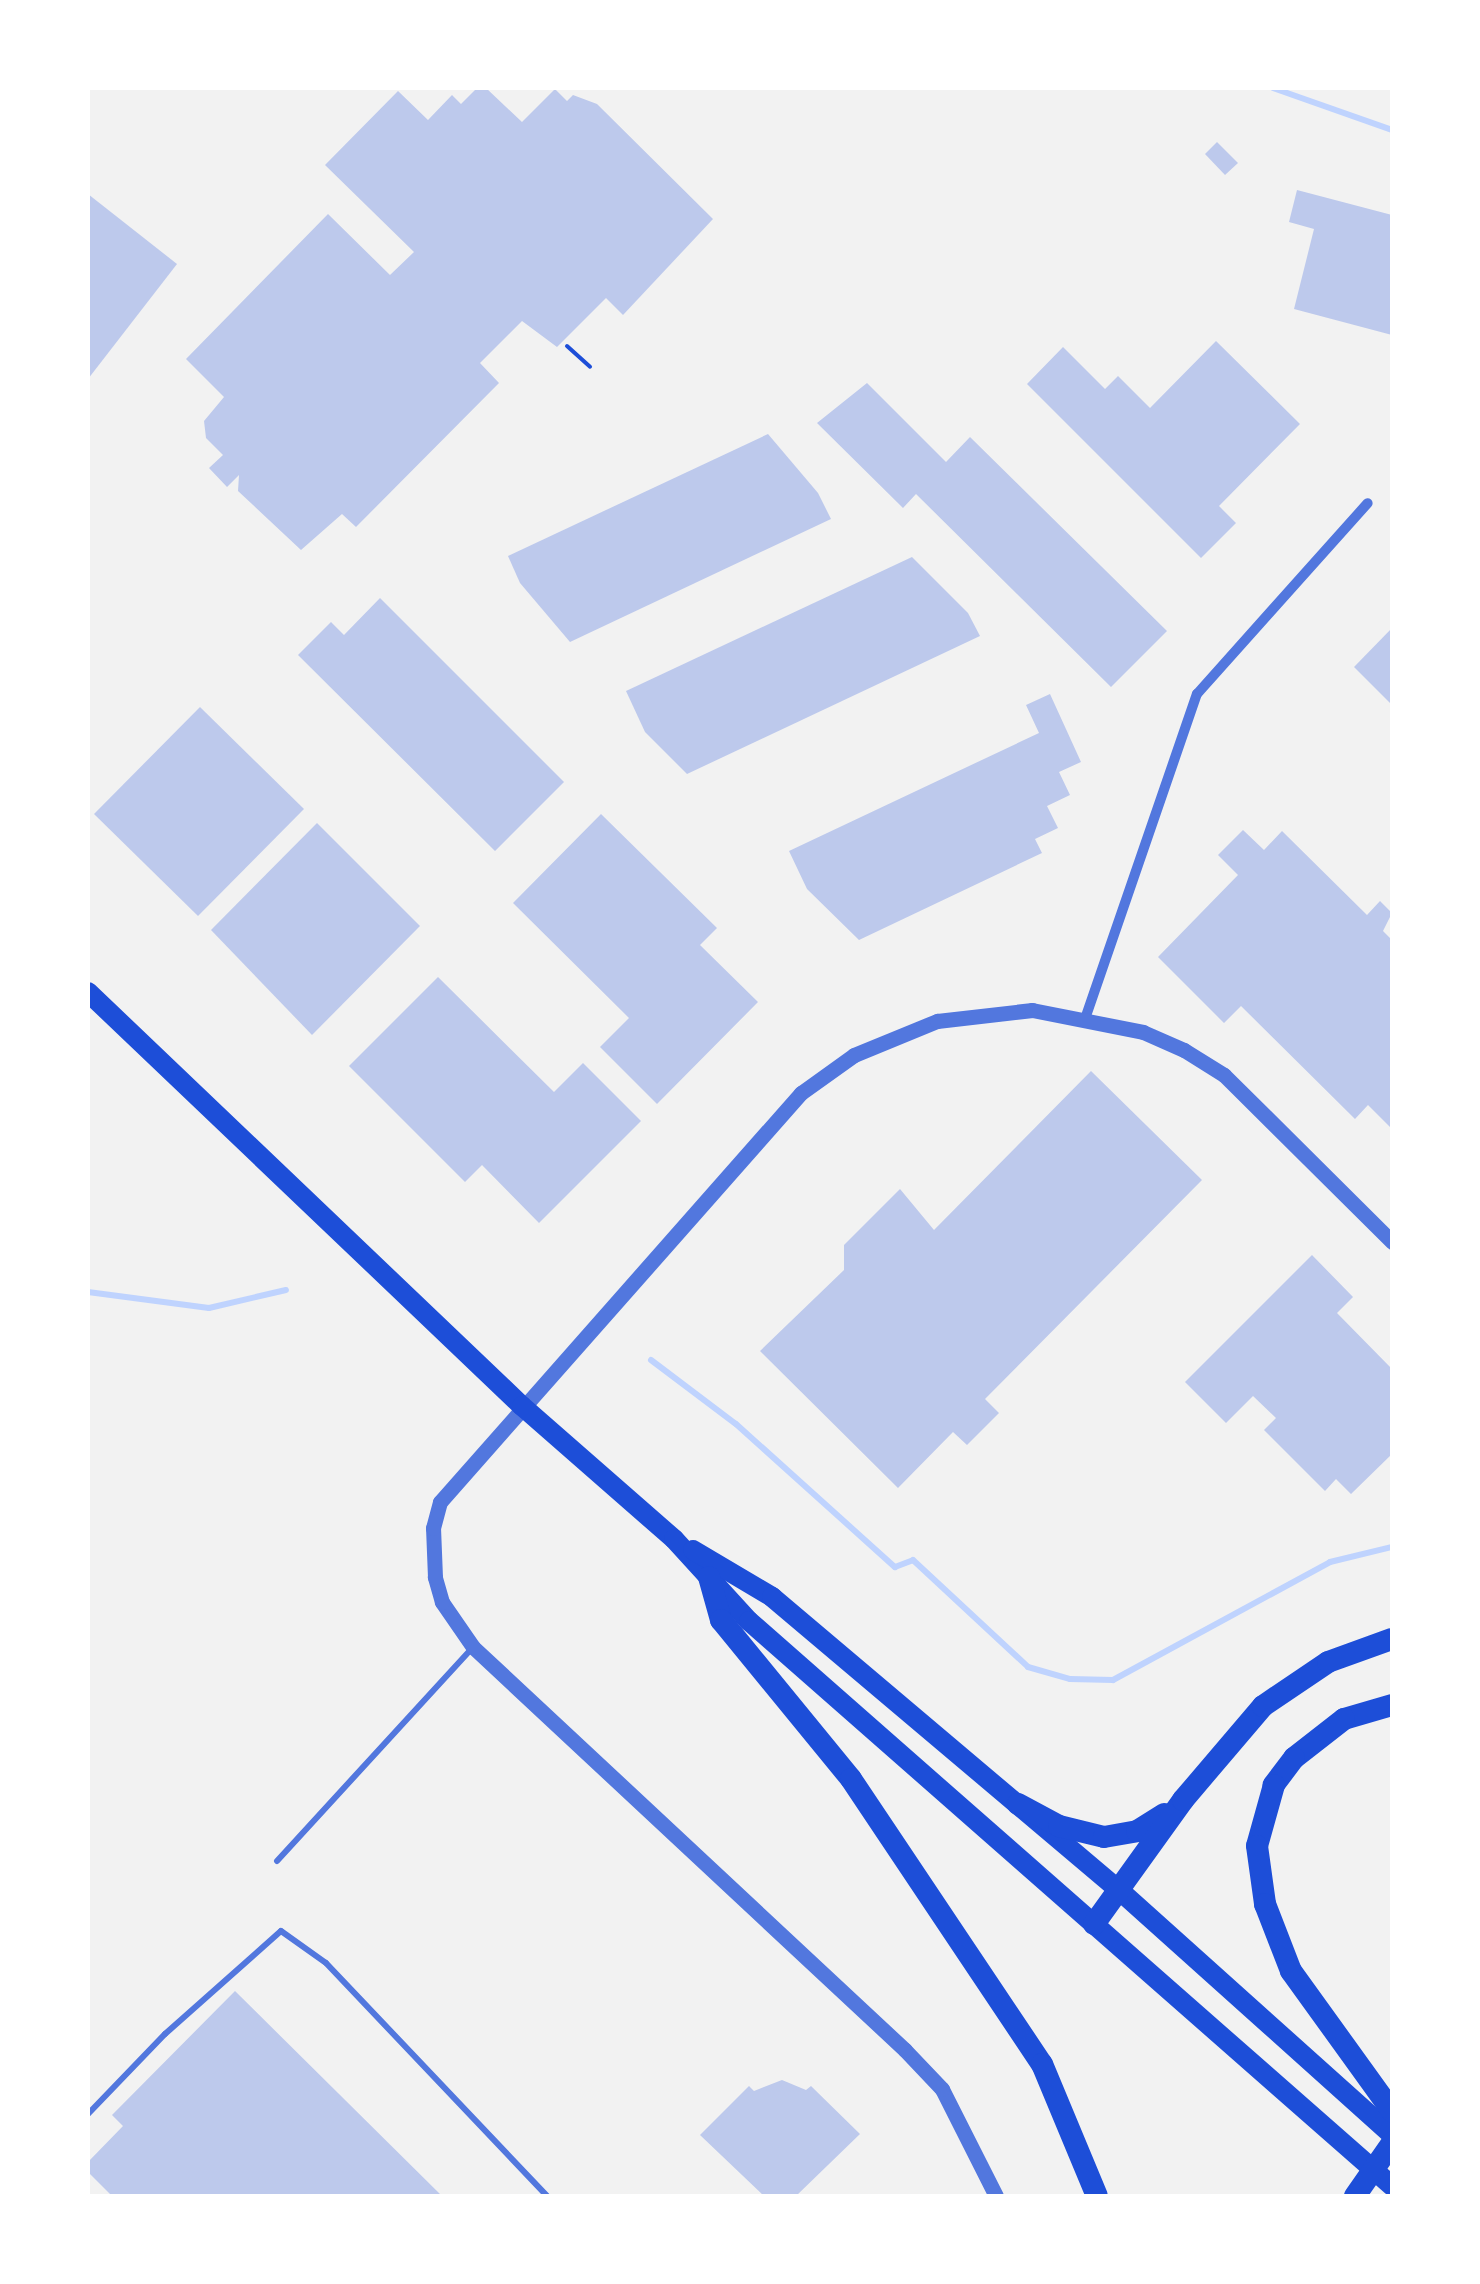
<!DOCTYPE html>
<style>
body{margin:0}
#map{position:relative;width:1480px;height:2284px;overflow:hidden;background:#f2f2f2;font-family:"IBM Plex Sans",sans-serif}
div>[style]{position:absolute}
.stream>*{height:6px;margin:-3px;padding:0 3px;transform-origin:3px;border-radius:3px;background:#bfd3fe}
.building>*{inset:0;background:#bdc9ec}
.path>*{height:4px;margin:-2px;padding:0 2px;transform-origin:2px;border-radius:2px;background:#1d4ed8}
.service>*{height:6px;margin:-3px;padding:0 3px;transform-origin:3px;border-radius:3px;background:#5277de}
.minor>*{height:10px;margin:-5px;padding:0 5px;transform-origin:5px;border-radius:5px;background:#5277de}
.tertiary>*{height:15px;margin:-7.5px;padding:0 7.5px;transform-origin:7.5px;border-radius:7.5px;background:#5277de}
.primary>*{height:20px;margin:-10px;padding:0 10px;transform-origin:10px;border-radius:10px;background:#1d4ed8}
.motorway>*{height:22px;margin:-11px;padding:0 11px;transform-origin:11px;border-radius:11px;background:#1d4ed8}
span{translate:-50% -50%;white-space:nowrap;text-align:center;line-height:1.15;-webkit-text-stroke:8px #fff;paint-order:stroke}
.frame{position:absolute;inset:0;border:90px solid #fff;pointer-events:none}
</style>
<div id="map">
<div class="stream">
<div style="left:1273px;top:88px;width:126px;rotate:19.4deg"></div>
<div style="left:88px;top:1292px;width:122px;rotate:7.5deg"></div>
<div style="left:209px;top:1308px;width:79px;rotate:-13.2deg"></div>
<div style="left:651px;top:1360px;width:106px;rotate:37deg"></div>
<div style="left:736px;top:1424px;width:214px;rotate:42deg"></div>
<div style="left:895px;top:1567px;width:19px;rotate:-21deg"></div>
<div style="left:913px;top:1560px;width:157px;rotate:42.9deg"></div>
<div style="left:1028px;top:1667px;width:44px;rotate:15.9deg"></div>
<div style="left:1070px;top:1679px;width:43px;rotate:1.3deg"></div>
<div style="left:1113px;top:1680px;width:247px;rotate:-28.5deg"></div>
<div style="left:1330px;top:1562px;width:64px;rotate:-13.6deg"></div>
</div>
<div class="building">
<div style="clip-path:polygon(477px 88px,486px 88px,522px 122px,555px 89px,567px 101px,573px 95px,597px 104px,713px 219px,623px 315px,606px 298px,557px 347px,522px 321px,480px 363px,499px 383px,356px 527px,342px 514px,301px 550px,238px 491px,239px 475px,227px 487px,209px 468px,223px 455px,206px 438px,204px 421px,224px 397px,186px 359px,328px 214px,390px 275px,414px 252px,325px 165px,398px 91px,428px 120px,452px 95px,461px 104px)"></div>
<div style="clip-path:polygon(1217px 142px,1238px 163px,1225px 175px,1205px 154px)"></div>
<div style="clip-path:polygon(1297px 190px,1392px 215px,1392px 335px,1294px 309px,1314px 229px,1289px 222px)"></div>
<div style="clip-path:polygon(88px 194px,177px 264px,88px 379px)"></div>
<div style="clip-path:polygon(1216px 341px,1300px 424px,1219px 506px,1236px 523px,1201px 558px,1027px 384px,1063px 347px,1105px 389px,1118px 376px,1150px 408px)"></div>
<div style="clip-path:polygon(867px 383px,946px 462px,970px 437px,1167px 631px,1111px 687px,916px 494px,903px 508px,817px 423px)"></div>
<div style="clip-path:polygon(768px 434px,818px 493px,831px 519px,570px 642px,520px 583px,508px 556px)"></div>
<div style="clip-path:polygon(912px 557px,968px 613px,980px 636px,687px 774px,645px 732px,626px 691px)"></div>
<div style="clip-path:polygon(380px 598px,564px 782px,495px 851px,298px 655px,331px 622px,344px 635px)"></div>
<div style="clip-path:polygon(1392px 628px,1392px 705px,1354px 667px)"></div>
<div style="clip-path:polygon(1050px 694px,1081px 762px,1059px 772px,1070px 795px,1047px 806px,1058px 828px,1035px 839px,1042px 853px,859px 940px,807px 889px,789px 851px,1039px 733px,1026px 705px)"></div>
<div style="clip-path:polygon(200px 707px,304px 809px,198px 916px,94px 814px)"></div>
<div style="clip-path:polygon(601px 814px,717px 928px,700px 945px,758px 1002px,657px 1104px,600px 1047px,629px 1018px,513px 903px)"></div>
<div style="clip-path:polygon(317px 823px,420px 926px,312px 1035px,211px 930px)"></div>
<div style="clip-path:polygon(1243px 830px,1264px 850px,1282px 831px,1367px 915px,1380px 901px,1392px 913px,1383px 931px,1392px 940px,1392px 1129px,1368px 1105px,1355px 1119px,1241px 1006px,1224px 1023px,1158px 957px,1238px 875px,1218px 855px)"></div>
<div style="clip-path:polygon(438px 977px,554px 1092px,583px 1063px,641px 1121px,539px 1223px,482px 1165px,465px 1182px,349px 1066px)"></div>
<div style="clip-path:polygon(1091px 1071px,1202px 1180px,985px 1399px,999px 1413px,967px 1445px,953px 1432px,898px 1488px,760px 1351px,844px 1270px,844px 1245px,900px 1189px,934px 1230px)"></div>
<div style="clip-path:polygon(1312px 1255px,1353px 1297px,1337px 1313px,1392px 1369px,1392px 1454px,1351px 1494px,1336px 1479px,1325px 1491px,1264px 1430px,1276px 1418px,1253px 1396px,1226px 1423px,1185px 1382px)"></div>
<div style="clip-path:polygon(235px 1991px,442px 2196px,112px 2196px,88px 2172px,88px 2162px,123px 2126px,112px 2115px)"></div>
<div style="clip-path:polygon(782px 2080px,806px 2090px,811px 2086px,860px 2134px,796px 2196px,764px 2196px,700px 2135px,749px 2086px,754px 2091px)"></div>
</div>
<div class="path">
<div style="left:567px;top:346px;width:31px;rotate:42deg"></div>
</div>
<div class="service">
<div style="left:277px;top:1861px;width:289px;rotate:-47.5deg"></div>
<div style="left:88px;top:2114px;width:111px;rotate:-46.1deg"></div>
<div style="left:165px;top:2034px;width:155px;rotate:-41.6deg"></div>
<div style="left:281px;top:1931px;width:55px;rotate:35.4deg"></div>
<div style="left:326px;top:1963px;width:321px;rotate:46.5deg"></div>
</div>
<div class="minor">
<div style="left:1085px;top:1019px;width:344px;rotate:-71deg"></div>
<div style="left:1197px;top:694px;width:256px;rotate:-48.2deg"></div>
</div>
<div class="tertiary">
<div style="left:996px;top:2196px;width:120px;rotate:-116.8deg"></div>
<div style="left:942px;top:2089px;width:54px;rotate:-133.5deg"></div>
<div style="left:905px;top:2050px;width:591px;rotate:-136.99deg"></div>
<div style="left:473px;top:1647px;width:55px;rotate:-124.6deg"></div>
<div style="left:442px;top:1602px;width:26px;rotate:-106deg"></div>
<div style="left:435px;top:1577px;width:49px;rotate:-92.3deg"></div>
<div style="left:433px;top:1528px;width:27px;rotate:-75deg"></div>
<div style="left:440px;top:1502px;width:546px;rotate:-48.57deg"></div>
<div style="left:801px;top:1093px;width:65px;rotate:-35.6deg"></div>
<div style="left:854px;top:1055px;width:90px;rotate:-22.3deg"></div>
<div style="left:937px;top:1021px;width:96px;rotate:-6.6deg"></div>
<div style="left:1032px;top:1010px;width:113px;rotate:11.2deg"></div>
<div style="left:1143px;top:1032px;width:45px;rotate:23.7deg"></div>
<div style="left:1184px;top:1050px;width:47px;rotate:32deg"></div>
<div style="left:1224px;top:1075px;width:237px;rotate:44.8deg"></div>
</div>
<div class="primary">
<div style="left:88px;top:992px;width:600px;rotate:43.65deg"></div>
<div style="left:522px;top:1406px;width:202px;rotate:41.2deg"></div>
<div style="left:674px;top:1539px;width:111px;rotate:47.6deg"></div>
<div style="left:749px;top:1621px;width:856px;rotate:41.31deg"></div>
<div style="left:693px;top:1550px;width:92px;rotate:30.7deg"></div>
<div style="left:772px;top:1597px;width:453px;rotate:40.2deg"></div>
<div style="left:1118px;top:1889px;width:368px;rotate:41.9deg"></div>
</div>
<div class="motorway">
<div style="left:709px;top:1577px;width:45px;rotate:74.4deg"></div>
<div style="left:721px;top:1620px;width:205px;rotate:50.7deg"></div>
<div style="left:851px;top:1779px;width:343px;rotate:56.2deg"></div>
<div style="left:1042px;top:2064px;width:143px;rotate:67.4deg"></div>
<div style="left:1392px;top:1705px;width:50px;rotate:163.7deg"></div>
<div style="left:1344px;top:1719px;width:63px;rotate:142deg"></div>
<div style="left:1294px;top:1758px;width:34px;rotate:127deg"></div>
<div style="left:1274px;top:1785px;width:63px;rotate:105.6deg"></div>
<div style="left:1257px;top:1846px;width:59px;rotate:82.1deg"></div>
<div style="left:1265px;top:1904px;width:72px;rotate:68.8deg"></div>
<div style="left:1291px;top:1971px;width:173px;rotate:54.2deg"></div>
<div style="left:1018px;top:1804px;width:47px;rotate:28.2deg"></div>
<div style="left:1059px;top:1826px;width:46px;rotate:13.7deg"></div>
<div style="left:1104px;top:1837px;width:34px;rotate:-10deg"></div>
<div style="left:1137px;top:1831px;width:32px;rotate:-32deg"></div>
<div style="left:1094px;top:1924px;width:153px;rotate:-54.3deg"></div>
<div style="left:1183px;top:1800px;width:123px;rotate:-49.6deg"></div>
<div style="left:1263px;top:1706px;width:78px;rotate:-34.1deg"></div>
<div style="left:1328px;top:1662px;width:68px;rotate:-19.8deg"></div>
<div style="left:1355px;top:2196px;width:65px;rotate:-55.1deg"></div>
</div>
<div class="frame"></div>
</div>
